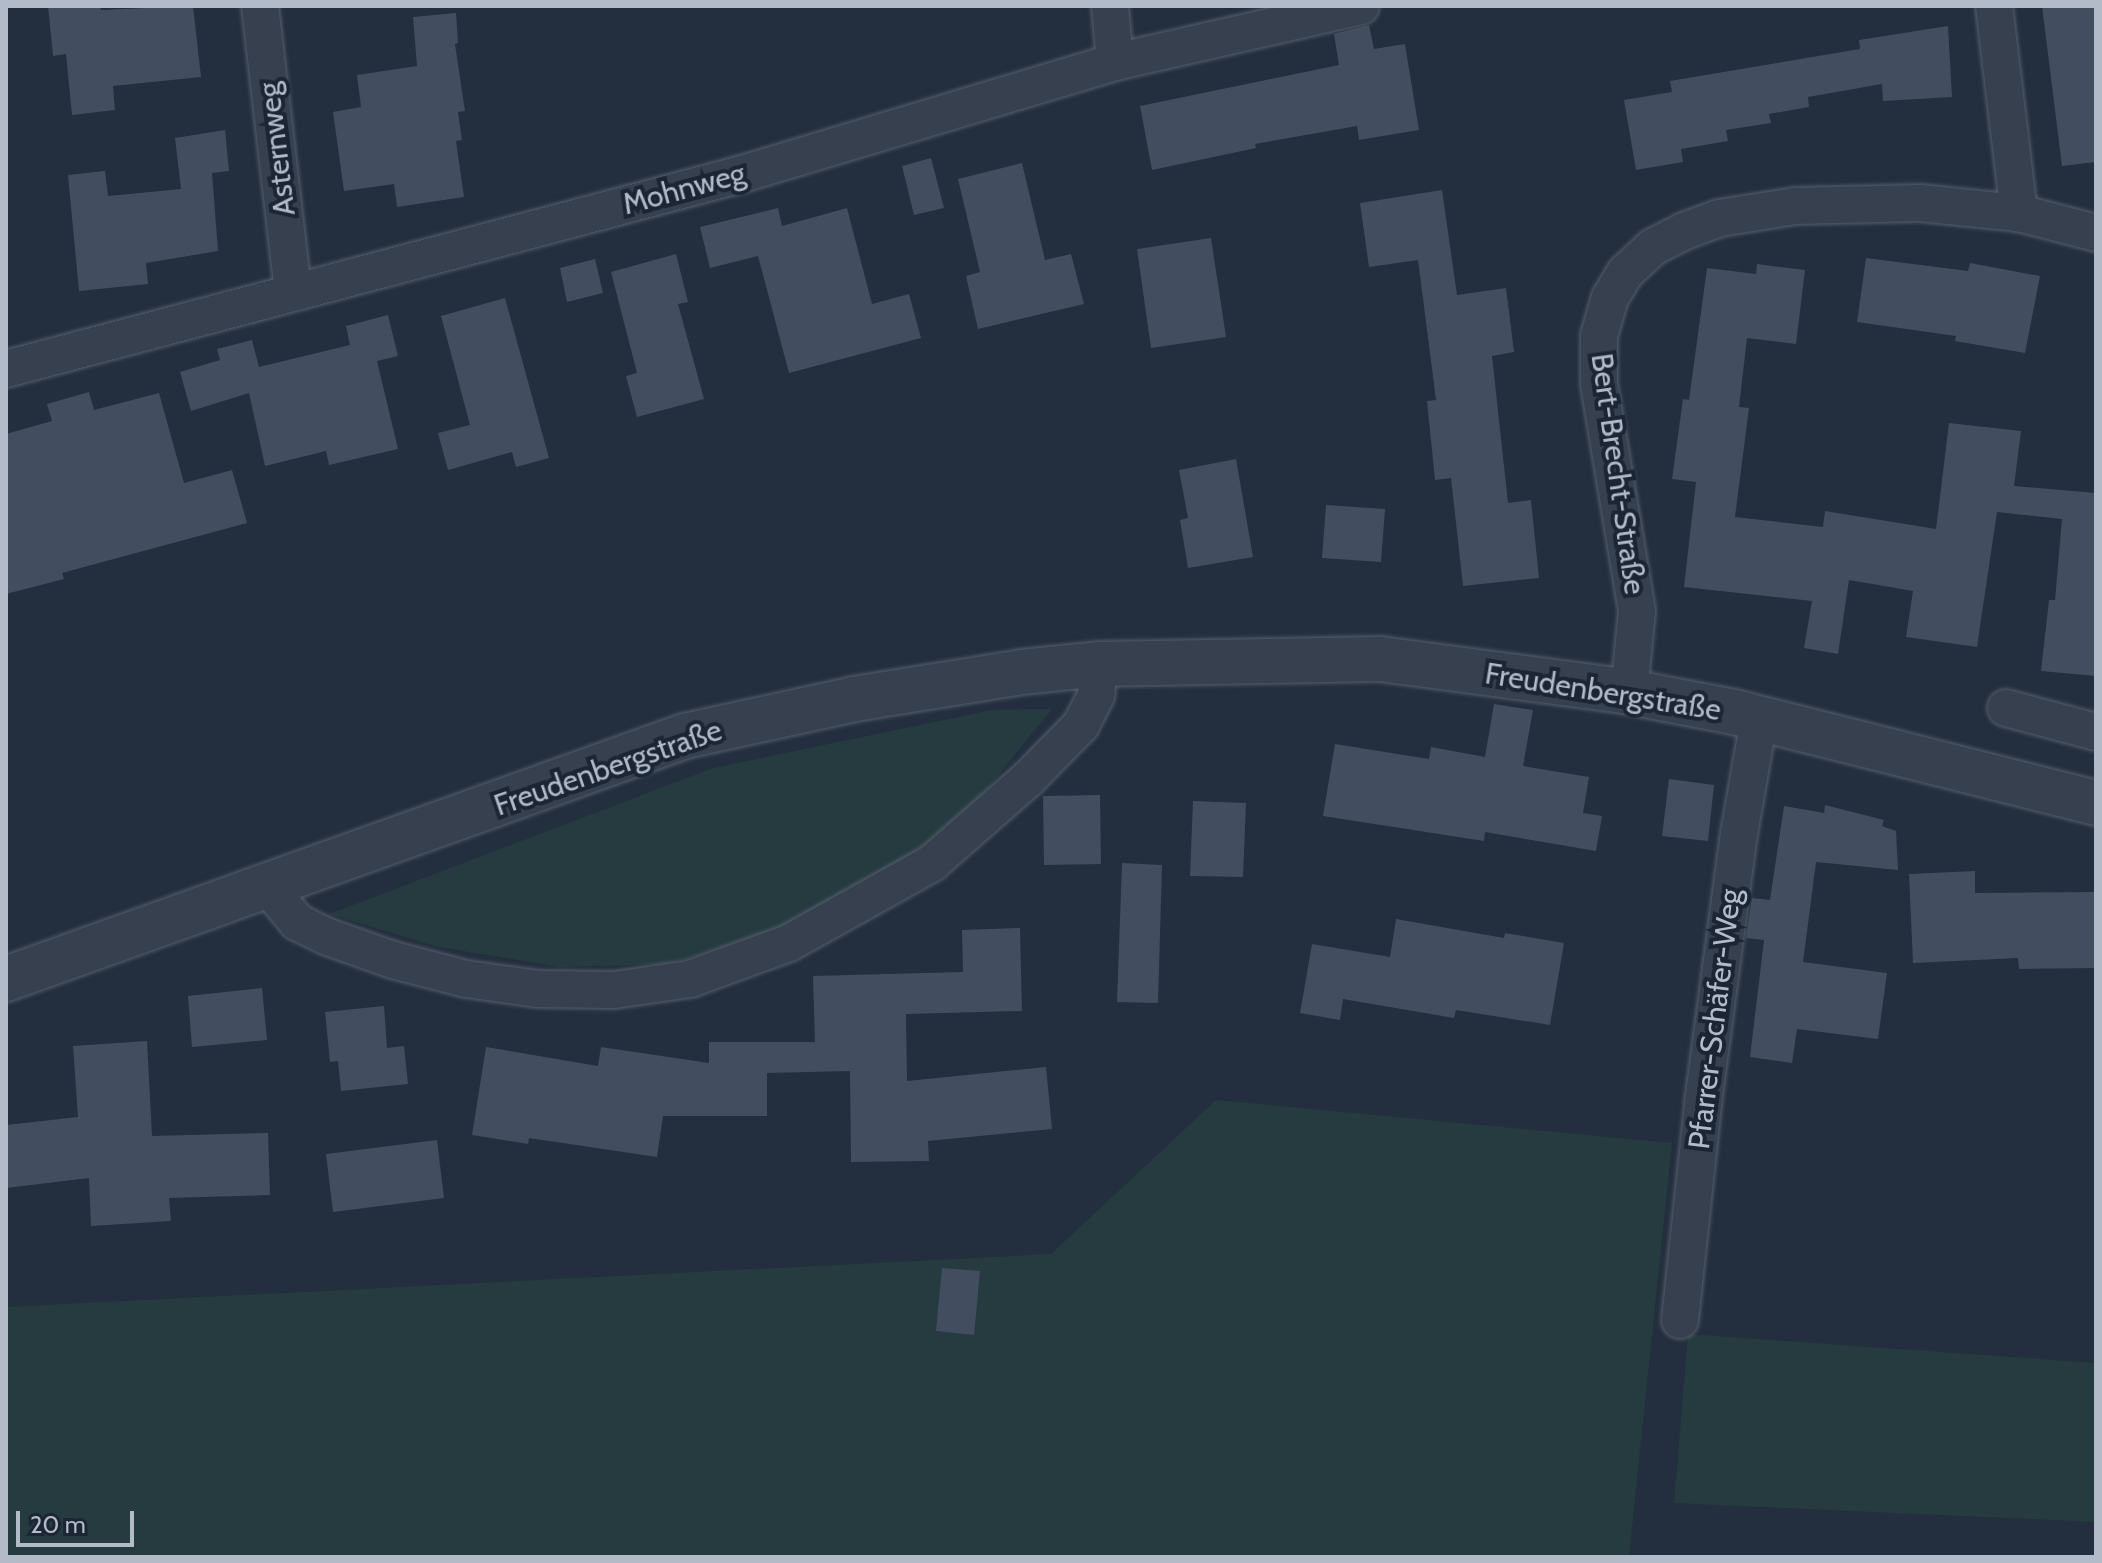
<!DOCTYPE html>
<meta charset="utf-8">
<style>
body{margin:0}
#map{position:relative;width:2102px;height:1563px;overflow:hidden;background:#232e3e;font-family:Cabin,sans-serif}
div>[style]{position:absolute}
.green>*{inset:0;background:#253b3f}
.building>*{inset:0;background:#424e60}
.roads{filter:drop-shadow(0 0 2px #555e6c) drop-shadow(0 0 2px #555e6c)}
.minor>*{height:36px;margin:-18px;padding:0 18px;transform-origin:18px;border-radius:18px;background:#37404e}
.tertiary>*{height:44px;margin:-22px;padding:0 22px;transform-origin:22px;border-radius:22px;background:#37404e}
span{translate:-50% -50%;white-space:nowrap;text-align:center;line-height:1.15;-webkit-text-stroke:8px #1c2533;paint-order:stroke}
.street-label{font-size:30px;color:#b3bbc9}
.frame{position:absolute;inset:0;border:8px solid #b3bbc9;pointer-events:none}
.scale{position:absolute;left:16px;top:1511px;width:118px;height:36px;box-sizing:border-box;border:4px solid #b3bbc9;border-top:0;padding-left:10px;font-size:24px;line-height:28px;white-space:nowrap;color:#b3bbc9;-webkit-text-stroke:6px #1c2533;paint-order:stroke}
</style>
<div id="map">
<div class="green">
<div style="clip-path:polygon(1052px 709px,971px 809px,880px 881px,786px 929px,666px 964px,560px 967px,438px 947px,329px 914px,713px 768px,992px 710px)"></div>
<div style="clip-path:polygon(1216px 1100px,1672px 1143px,1629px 1557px,6px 1557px,6px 1307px,1051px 1254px)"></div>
<div style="clip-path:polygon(1688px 1334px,2096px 1363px,2096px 1522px,1674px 1503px)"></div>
</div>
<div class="building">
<div style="clip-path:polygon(48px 6px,100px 6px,101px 10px,193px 6px,201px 77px,113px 86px,115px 110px,72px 115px,66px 54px,53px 56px)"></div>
<div style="clip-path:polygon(2042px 6px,2096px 6px,2096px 162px,2062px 166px)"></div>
<div style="clip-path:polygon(456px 13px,458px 43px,455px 44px,465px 111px,458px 112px,462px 140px,456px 141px,464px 197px,397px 207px,394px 184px,344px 191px,333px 112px,361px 107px,357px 75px,417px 66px,413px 17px)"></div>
<div style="clip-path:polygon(1369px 25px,1374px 49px,1405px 44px,1419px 130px,1359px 140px,1357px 126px,1255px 144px,1256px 148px,1152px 170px,1140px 106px,1339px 65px,1334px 34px)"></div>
<div style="clip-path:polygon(1948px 26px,1952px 97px,1883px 101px,1882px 84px,1808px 97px,1809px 107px,1769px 114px,1771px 123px,1726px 130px,1728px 141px,1681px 149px,1683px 162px,1636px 170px,1624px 100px,1672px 92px,1670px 81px,1860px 49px,1859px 40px)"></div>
<div style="clip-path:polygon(225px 130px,229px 171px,212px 173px,218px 251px,146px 263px,148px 284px,79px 291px,68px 175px,105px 171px,108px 196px,181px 189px,175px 138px)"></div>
<div style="clip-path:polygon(931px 158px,944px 208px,914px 215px,902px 166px)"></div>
<div style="clip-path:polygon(1022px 163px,1045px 260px,1071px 254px,1084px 304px,978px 329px,966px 276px,980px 272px,958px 179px)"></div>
<div style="clip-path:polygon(1442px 190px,1457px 295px,1506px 288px,1514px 352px,1492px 356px,1508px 503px,1531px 500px,1539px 578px,1463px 586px,1451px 478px,1435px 480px,1427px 401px,1436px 400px,1418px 260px,1369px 267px,1360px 203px)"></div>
<div style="clip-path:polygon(778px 208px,782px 226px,847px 208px,872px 304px,909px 294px,921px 338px,789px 373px,758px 256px,710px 268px,700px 227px)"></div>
<div style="clip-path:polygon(1211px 238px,1226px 337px,1151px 348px,1137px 249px)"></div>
<div style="clip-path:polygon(676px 254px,688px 302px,678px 304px,704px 399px,637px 417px,626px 376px,637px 373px,611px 272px)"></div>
<div style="clip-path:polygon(1866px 258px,1968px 271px,1970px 263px,2040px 276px,2025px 353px,1955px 341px,1956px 336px,1857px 322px)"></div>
<div style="clip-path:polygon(595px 259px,603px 293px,567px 302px,560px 268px)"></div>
<div style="clip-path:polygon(1757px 264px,1805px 270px,1796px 344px,1747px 338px,1739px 407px,1749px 408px,1735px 517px,1823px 527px,1825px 511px,1936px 529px,1949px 423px,2021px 431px,2014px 486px,2096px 493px,2096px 676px,2041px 671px,2049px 600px,2055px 600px,2062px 519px,1997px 512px,1977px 647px,1906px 637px,1913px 591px,1849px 580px,1838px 654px,1804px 648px,1812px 601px,1684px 587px,1696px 482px,1672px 479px,1683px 399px,1689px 400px,1707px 268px,1756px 274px)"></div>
<div style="clip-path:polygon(505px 298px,549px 458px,516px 467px,512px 452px,448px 470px,438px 433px,470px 425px,441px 316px)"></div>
<div style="clip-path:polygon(388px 315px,398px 356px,377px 361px,398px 449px,329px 465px,326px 451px,265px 466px,249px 393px,191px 411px,180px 372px,220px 360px,217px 349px,252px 340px,259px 367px,350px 345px,346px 326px)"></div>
<div style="clip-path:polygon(89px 392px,94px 410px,159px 393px,184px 483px,232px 470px,247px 523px,62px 573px,64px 579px,6px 594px,6px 434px,52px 421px,47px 404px)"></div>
<div style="clip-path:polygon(1236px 459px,1253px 557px,1188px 568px,1180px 520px,1188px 518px,1179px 470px)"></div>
<div style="clip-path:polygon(1326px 505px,1385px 509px,1381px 562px,1322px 558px)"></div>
<div style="clip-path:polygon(1494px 704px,1533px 710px,1523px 766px,1589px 777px,1583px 813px,1602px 816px,1596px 851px,1485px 832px,1484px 841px,1323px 816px,1335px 744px,1429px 759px,1431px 747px,1485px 757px)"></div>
<div style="clip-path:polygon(1669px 779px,1714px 785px,1708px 841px,1662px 836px)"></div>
<div style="clip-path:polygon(1100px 795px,1101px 864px,1044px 865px,1043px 796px)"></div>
<div style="clip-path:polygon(1193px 801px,1246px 803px,1243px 877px,1190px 876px)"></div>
<div style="clip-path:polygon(1825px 805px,1884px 820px,1882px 826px,1896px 831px,1898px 870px,1816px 862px,1803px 962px,1887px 973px,1878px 1039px,1797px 1029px,1792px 1063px,1750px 1057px,1764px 940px,1746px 938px,1752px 898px,1770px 900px,1784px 806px,1824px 813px)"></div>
<div style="clip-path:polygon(1122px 863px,1162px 865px,1158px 1003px,1117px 1002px)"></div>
<div style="clip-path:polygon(1975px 871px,1975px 893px,2096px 892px,2096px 968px,2019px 969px,2018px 958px,1913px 963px,1909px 874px)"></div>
<div style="clip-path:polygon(1396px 919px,1504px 938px,1505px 933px,1564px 943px,1550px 1025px,1456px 1010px,1454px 1018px,1343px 999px,1340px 1020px,1300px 1013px,1312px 944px,1390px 957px)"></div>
<div style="clip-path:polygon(1020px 928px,1022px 1011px,906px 1014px,907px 1081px,1046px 1067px,1052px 1129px,928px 1141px,929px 1161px,851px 1162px,850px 1071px,767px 1073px,767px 1116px,663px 1116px,657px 1157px,529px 1138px,528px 1144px,472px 1135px,486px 1047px,598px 1066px,601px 1047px,709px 1063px,709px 1042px,815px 1042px,813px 976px,963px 972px,962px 930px)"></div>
<div style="clip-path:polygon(262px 988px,267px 1040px,192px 1047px,188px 996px)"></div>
<div style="clip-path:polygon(384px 1006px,387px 1048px,404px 1046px,408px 1084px,341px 1091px,338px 1061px,330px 1062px,325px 1012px)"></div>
<div style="clip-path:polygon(147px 1041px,152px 1136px,268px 1133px,270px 1195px,169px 1198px,171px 1221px,91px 1226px,89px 1178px,6px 1188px,6px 1125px,78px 1117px,73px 1046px)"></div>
<div style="clip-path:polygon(437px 1140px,444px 1198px,333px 1212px,326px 1154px)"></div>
<div style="clip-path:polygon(942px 1268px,980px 1271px,974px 1335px,936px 1331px)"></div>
</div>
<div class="roads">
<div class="minor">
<div style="left:260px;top:6px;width:287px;rotate:83.4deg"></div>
<div style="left:1110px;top:6px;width:56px;rotate:84.9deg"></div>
<div style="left:1994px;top:6px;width:209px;rotate:83.1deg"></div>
<div style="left:6px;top:369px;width:761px;rotate:-14.84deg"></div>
<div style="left:742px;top:174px;width:389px;rotate:-16.7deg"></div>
<div style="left:1115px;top:62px;width:252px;rotate:-12.8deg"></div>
<div style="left:1629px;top:692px;width:81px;rotate:-84.4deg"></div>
<div style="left:1637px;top:611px;width:231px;rotate:-99.5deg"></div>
<div style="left:1599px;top:383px;width:47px;rotate:-90deg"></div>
<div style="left:1599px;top:336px;width:40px;rotate:-74deg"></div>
<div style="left:1610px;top:298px;width:29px;rotate:-59deg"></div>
<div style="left:1625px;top:273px;width:38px;rotate:-43deg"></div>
<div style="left:1653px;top:247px;width:35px;rotate:-27deg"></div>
<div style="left:1684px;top:231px;width:38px;rotate:-20deg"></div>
<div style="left:1720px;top:218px;width:76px;rotate:-9.1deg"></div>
<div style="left:1795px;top:206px;width:125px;rotate:-1.4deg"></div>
<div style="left:1920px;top:203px;width:100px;rotate:5.8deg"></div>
<div style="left:2019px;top:213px;width:80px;rotate:14.6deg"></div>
<div style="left:2006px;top:708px;width:93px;rotate:14.9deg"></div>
<div style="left:269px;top:888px;width:44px;rotate:50.5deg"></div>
<div style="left:297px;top:922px;width:34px;rotate:26deg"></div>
<div style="left:328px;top:937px;width:69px;rotate:19.5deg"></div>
<div style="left:393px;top:960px;width:75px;rotate:14.6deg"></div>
<div style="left:466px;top:979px;width:74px;rotate:7.8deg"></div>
<div style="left:539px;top:989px;width:75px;rotate:0.8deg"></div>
<div style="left:614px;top:990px;width:77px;rotate:-8.2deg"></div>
<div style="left:690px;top:979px;width:105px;rotate:-20deg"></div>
<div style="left:789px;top:943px;width:164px;rotate:-29.2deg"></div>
<div style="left:932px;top:863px;width:129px;rotate:-41.2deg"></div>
<div style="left:1029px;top:778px;width:74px;rotate:-45.5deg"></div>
<div style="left:1081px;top:725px;width:34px;rotate:-63deg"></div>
<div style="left:1096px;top:695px;width:31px;rotate:-84deg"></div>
<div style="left:1680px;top:1320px;width:218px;rotate:-83.9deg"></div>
<div style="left:1703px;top:1103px;width:271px;rotate:-82.4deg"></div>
<div style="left:1739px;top:834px;width:117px;rotate:-80.1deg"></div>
</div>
<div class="tertiary">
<div style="left:6px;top:979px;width:721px;rotate:-19.69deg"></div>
<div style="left:685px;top:736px;width:173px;rotate:-12.3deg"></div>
<div style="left:854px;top:699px;width:170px;rotate:-9.1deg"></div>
<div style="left:1022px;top:672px;width:77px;rotate:-5.9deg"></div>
<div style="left:1099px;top:664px;width:281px;rotate:-1deg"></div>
<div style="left:1380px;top:659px;width:251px;rotate:7.5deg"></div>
<div style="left:1629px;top:692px;width:107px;rotate:10.8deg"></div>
<div style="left:1734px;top:712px;width:373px;rotate:14.1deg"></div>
</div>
</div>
<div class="street-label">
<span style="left:277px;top:149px;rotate:-97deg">Asternweg</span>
<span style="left:684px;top:189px;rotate:-15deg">Mohnweg</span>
<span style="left:1618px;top:474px;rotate:82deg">Bert-Brecht-Straße</span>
<span style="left:1603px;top:692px;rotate:9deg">Freudenbergstraße</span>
<span style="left:608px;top:768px;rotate:-19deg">Freudenbergstraße</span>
<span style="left:1715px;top:1019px;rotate:-83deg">Pfarrer-Schäfer-Weg</span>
</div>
<div class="frame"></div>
<div class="scale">20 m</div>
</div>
